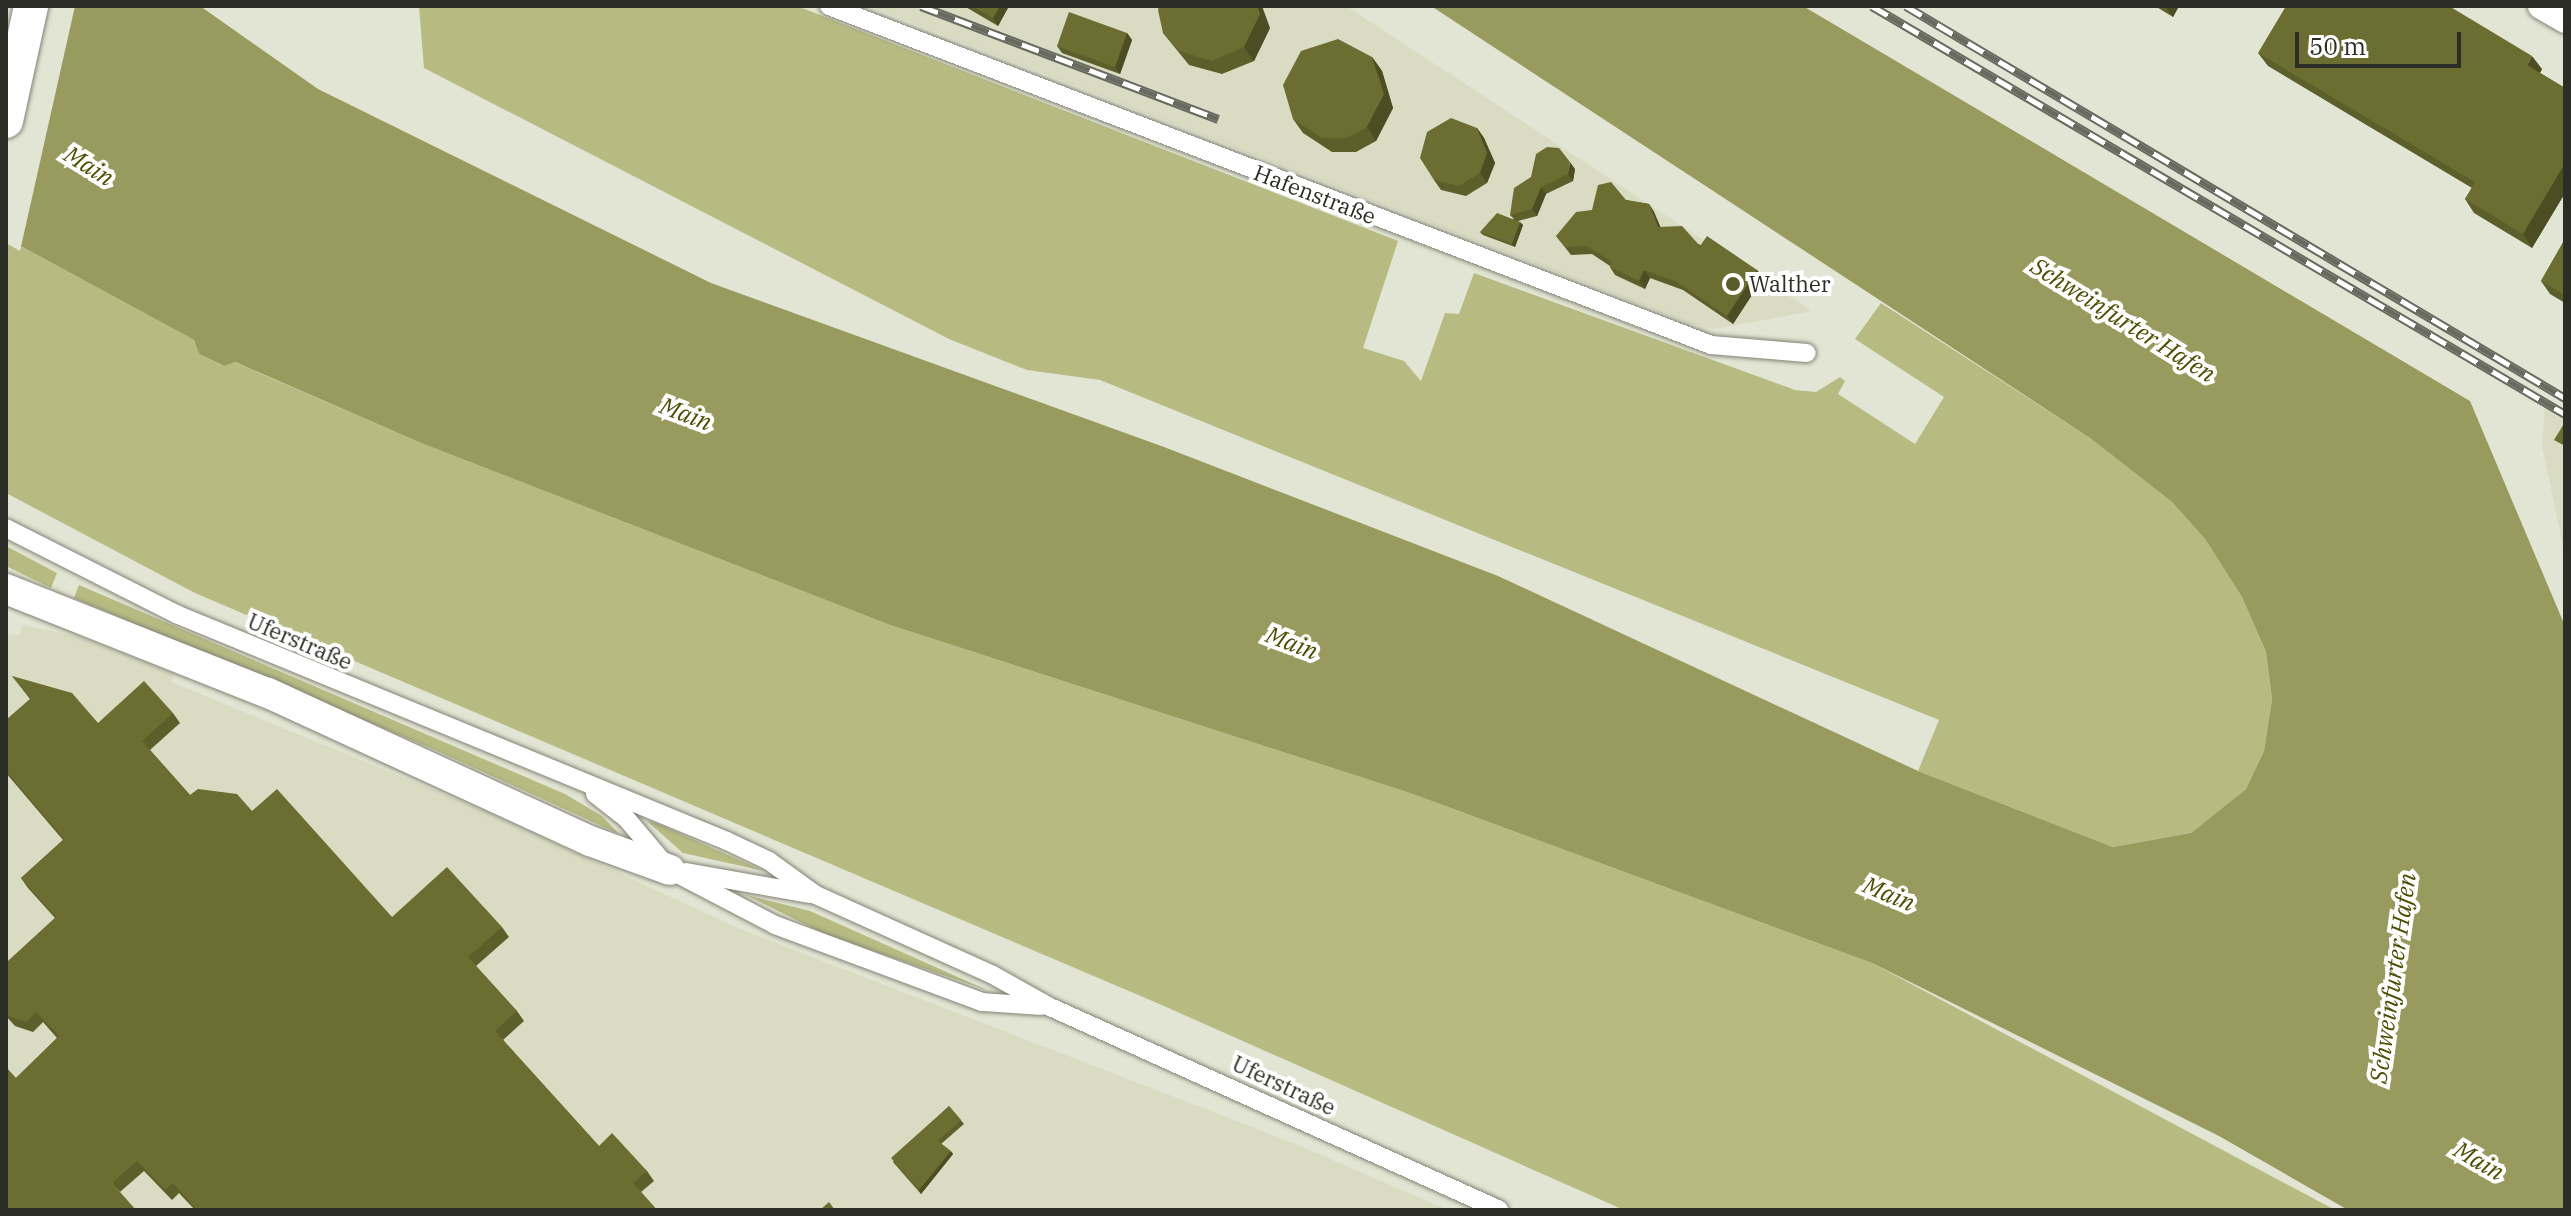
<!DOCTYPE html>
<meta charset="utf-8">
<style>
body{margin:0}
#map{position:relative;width:2571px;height:1216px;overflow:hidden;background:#e3e5d4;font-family:"IBM Plex Serif",serif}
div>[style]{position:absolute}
.built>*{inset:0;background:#d9dbc3}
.green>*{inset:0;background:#b7bb82}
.water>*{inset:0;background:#989b5d}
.pier>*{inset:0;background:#e3e5d4}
.roads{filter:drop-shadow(0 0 2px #828375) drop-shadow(0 0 2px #828375)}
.street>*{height:18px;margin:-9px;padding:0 9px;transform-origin:9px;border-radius:9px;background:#fff}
.secondary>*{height:26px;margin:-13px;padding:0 13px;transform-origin:13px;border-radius:13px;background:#fff}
.primary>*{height:30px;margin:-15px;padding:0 15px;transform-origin:15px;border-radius:15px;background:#fff}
.highway>*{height:34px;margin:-17px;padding:0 17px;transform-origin:17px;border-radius:17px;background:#fff}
.rail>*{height:9px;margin-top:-4.5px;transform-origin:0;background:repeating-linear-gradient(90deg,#fff 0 18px,#68695f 0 36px);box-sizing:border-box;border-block:2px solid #68695f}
.wall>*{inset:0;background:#5d5f2a}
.shaded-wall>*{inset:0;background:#4c4d22}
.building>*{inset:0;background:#6c6e31}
.dots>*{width:22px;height:22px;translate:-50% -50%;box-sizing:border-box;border:4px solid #fff;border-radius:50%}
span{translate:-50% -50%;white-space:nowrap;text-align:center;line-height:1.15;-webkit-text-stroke:8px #fff;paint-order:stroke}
.street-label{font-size:22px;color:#2d2d27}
.poi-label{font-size:22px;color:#2d2d27}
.left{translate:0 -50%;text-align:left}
.water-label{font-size:24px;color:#4d4e00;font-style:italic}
.frame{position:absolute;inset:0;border:8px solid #2d2d27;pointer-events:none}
.scale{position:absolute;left:2295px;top:32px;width:166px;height:36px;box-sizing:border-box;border:4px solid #2d2d27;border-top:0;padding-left:10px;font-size:24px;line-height:28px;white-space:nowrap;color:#2d2d27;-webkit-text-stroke:6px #fff;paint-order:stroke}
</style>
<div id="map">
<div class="built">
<div style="clip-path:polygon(869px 6px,1346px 6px,1812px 311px,1714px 329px,1691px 324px)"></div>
<div style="clip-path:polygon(2545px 404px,2565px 415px,2565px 555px,2542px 446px)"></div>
<div style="clip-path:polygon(22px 625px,80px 637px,174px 674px,171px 682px,487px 812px,740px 929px,1293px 1143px,1448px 1210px,6px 1210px,6px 634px,19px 635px)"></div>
</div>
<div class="green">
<div style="clip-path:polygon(419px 6px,797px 6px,1398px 241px,1363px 348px,1404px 361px,1421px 381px,1445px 313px,1459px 314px,1474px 273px,1795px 390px,1816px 392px,1840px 377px,1845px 381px,1838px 394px,1915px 444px,1944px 397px,1855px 339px,1881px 303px,2090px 438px,2172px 502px,2205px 539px,2242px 597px,2266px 652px,2272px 699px,2264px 751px,2246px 789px,2191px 833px,2113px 847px,1918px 771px,1939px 720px,1100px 380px,1027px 370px,949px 339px,424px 68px)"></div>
<div style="clip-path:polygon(6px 238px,194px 340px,199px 354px,223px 366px,234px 362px,421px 443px,890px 625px,1410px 793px,1872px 963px,2335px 1210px,1624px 1210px,1157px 1003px,195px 593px,6px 493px)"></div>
<div style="clip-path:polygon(6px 546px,57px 573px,51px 588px,6px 566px)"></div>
<div style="clip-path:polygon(79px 585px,565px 794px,602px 816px,619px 834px,435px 750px,74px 598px)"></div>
<div style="clip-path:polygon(647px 821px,656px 823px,764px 871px,683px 853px)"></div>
<div style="clip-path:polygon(746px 895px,810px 911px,989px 991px,825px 934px)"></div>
</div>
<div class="water">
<div style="clip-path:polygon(6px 6px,200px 6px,318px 89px,711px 283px,1164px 447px,1498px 576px,1918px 771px,2113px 847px,2191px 833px,2246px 789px,2264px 751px,2272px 699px,2266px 652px,2242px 597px,2205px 539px,2172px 502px,2090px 438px,1431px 6px,1803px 6px,2470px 401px,2565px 626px,2565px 1210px,2348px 1210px,2219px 1136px,1872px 963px,1410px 793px,890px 625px,421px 443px,235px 362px,224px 366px,199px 354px,194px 340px,6px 238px)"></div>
</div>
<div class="pier">
<div style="clip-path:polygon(6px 6px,75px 6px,20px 251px,6px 243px)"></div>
</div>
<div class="roads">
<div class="street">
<div style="left:829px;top:6px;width:945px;rotate:21.02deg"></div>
<div style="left:1711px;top:345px;width:96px;rotate:4.8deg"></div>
<div style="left:6px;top:528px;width:191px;rotate:26.8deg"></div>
<div style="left:176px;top:614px;width:596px;rotate:22.39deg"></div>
<div style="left:727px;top:841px;width:47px;rotate:25.5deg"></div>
<div style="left:769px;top:861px;width:58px;rotate:35.9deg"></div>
<div style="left:816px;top:895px;width:194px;rotate:24.3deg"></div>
<div style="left:993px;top:975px;width:63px;rotate:29.4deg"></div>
<div style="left:1048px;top:1006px;width:495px;rotate:24.3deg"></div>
<div style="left:595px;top:794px;width:39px;rotate:38deg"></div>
<div style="left:626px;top:818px;width:68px;rotate:49.8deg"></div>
<div style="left:670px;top:870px;width:119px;rotate:27.6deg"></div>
<div style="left:775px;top:925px;width:221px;rotate:20.4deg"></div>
<div style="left:982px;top:1002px;width:59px;rotate:3.9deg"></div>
<div style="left:685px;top:872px;width:127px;rotate:10deg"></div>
</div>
<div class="secondary">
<div style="left:2541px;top:6px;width:28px;rotate:30deg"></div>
</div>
<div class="primary">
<div style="left:6px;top:589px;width:282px;rotate:21.7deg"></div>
<div style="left:268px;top:693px;width:354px;rotate:24.7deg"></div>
<div style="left:590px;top:841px;width:85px;rotate:19.9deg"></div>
</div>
<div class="highway">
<div style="left:6px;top:121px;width:118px;rotate:-77.7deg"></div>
</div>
</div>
<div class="rail">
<div style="left:921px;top:6px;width:318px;rotate:20.8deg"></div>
<div style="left:1872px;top:6px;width:804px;rotate:30.49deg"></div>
<div style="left:1906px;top:6px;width:767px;rotate:30.75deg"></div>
</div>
<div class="wall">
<div style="clip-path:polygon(964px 6px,1009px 6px,998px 26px)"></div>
<div style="clip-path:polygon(2155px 6px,2179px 6px,2173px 17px)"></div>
<div style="clip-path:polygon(1270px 28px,1254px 61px,1222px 74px,1189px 65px,1163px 33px)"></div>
<div style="clip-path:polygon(1127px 33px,1132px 40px,1120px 74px,1062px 53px,1057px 46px)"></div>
<div style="clip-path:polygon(2258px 53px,2542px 69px,2540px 73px,2565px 88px,2565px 193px,2532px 248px,2474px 213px,2465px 199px,2472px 188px,2268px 66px)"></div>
<div style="clip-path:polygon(1372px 57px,1382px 71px,1393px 108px,1376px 141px,1356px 152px,1332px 152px,1303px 133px,1293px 119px)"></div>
<div style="clip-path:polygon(1477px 128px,1484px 138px,1495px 163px,1487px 183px,1466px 196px,1441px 190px,1434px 180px)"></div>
<div style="clip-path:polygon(1575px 169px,1573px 181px,1546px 194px,1537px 216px,1518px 221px,1523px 225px,1515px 247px,1483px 235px,1480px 232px,1514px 219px,1510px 215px,1531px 177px)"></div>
<div style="clip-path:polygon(1626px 200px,1649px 204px,1654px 212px,1660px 227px,1757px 270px,1763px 278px,1733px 324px,1683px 290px,1650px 278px,1645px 289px,1615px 275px,1610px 267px,1610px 266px,1592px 254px,1571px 255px,1556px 236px,1592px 210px)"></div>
<div style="clip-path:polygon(2565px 239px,2565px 303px,2550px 294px,2541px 281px)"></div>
<div style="clip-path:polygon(12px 676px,98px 723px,173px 713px,180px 723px,150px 750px,190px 795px,252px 811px,392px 917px,502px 927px,509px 937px,476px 966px,517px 1011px,524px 1021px,503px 1040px,599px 1146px,647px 1171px,654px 1181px,641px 1192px,657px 1210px,195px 1210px,179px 1193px,172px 1200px,144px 1171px,120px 1192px,16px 1078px,57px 1038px,43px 1022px,33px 1032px,15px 1026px,6px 1016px,6px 963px,55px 918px,28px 888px,21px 878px,63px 840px,6px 773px,6px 720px,30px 699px)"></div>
<div style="clip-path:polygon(949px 1106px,964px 1124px,941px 1144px,953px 1154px,921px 1194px,893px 1162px)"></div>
</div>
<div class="shaded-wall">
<div style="clip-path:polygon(1000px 6px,1009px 6px,998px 26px,993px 18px)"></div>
<div style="clip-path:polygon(1257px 6px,1262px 6px,1270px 28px,1254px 61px,1244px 47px)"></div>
<div style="clip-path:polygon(2165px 6px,2179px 6px,2173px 17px)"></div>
<div style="clip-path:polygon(1127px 33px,1132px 40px,1120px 74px,1115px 67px)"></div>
<div style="clip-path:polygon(2532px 56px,2542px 69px,2537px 78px,2527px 65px)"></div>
<div style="clip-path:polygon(1372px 57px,1382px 71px,1393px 108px,1376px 141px,1367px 127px)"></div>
<div style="clip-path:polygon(1477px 128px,1484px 138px,1495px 163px,1487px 183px,1480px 173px)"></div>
<div style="clip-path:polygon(1570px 162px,1575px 169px,1573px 181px,1568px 174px)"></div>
<div style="clip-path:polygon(2565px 163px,2565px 193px,2532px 248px,2523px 234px)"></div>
<div style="clip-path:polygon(1541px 187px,1546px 194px,1537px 216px,1532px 209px)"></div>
<div style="clip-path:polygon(1649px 204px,1654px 212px,1664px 235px,1658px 227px)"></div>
<div style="clip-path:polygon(1520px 222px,1523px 225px,1515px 247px,1512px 244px)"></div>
<div style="clip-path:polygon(1644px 270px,1650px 278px,1645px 289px,1639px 281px)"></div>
<div style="clip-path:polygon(1757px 270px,1763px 278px,1733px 324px,1727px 316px)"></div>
<div style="clip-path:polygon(951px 1151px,953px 1154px,921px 1194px,919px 1190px)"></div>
</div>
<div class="building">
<div style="clip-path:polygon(972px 6px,1000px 6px,993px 18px)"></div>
<div style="clip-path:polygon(1159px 6px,1257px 6px,1260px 14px,1244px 47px,1212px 61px,1179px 51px,1163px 33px,1158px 10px)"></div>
<div style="clip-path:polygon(2286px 6px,2449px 6px,2532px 56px,2527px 65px,2565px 88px,2565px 163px,2523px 234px,2465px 199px,2475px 182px,2258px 53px)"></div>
<div style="clip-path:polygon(1069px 12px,1127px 33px,1115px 67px,1057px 46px)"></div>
<div style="clip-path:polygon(1338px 39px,1372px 57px,1384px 94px,1367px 127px,1346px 138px,1322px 138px,1293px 119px,1283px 85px,1301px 51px)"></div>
<div style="clip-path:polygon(1451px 118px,1477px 128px,1487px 153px,1480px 173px,1459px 186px,1434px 180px,1420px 158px,1427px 132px)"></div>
<div style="clip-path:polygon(1547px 147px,1559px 148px,1570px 162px,1568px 174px,1541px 187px,1532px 209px,1510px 215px,1514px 188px,1531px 177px,1536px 154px)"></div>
<div style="clip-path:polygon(1611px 182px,1626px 200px,1649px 204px,1658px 227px,1682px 226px,1700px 246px,1707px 236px,1757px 270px,1727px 316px,1677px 282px,1644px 270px,1639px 281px,1610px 267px,1612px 262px,1587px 246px,1565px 247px,1556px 236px,1576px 212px,1592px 210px,1598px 185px)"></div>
<div style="clip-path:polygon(1497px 213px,1520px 222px,1512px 244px,1480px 232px)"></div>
<div style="clip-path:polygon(2565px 239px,2565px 295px,2541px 281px)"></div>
<div style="clip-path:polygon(2565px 422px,2565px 446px,2554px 440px)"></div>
<div style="clip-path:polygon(12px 676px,72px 693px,98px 723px,144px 681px,173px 713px,142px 741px,190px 795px,198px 789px,237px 794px,252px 811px,277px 789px,392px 917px,447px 867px,502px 927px,468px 957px,517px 1011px,495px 1031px,599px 1146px,612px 1133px,647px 1171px,633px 1183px,657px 1210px,197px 1210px,173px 1183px,165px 1190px,137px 1161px,112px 1183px,136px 1210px,6px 1210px,6px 1067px,16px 1078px,59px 1036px,36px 1012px,26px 1022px,8px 1016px,6px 1014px,6px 963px,56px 917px,21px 878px,64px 839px,6px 771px,6px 720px,31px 699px)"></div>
<div style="clip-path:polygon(949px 1106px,961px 1120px,938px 1141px,951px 1151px,919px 1190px,891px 1158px)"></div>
<div style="clip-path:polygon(829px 1202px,835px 1210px,820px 1210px)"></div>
</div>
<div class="dots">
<div style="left:1733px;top:284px;background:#5a5c29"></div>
</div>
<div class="street-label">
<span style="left:1315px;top:194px;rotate:21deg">Hafenstraße</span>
<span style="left:300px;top:641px;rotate:23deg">Uferstraße</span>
<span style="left:1284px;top:1085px;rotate:25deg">Uferstraße</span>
</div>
<div class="poi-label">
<span class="left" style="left:1749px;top:284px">Walther</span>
</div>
<div class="water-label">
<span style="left:89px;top:166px;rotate:32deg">Main</span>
<span style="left:2123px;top:320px;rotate:32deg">Schweinfurter Hafen</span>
<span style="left:686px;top:414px;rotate:21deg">Main</span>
<span style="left:1292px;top:643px;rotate:21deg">Main</span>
<span style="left:1889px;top:894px;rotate:23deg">Main</span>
<span style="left:2393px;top:978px;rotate:-82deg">Schweinfurter Hafen</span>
<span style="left:2479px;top:1161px;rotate:30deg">Main</span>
</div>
<div class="frame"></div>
<div class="scale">50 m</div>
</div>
